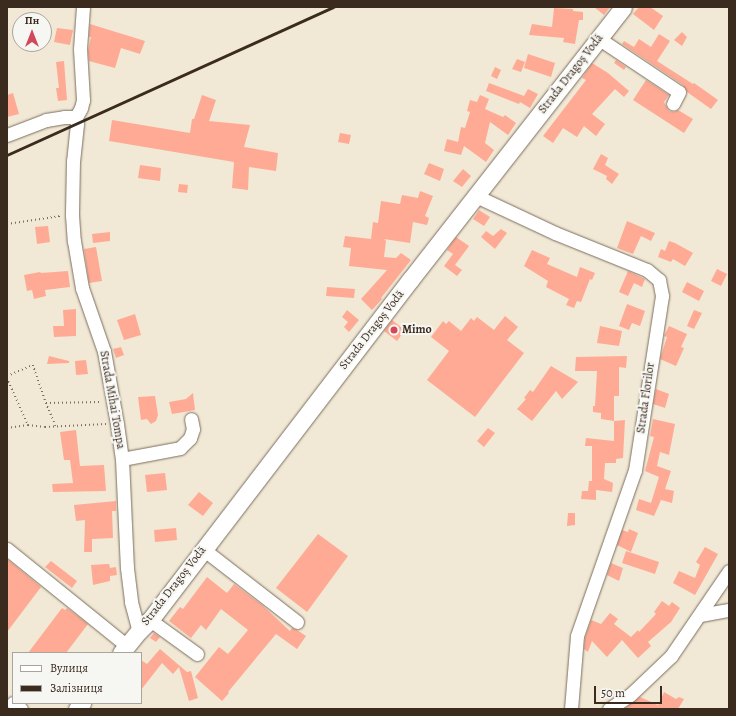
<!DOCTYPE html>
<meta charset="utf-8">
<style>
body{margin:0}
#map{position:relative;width:736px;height:716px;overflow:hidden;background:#f1e9d5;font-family:Alegreya,serif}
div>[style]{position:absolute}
.building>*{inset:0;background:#ffaa94}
.path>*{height:1.5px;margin-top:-0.75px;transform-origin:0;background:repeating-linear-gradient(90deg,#7b6d5e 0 1px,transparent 0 4px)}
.roads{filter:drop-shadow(0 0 1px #7b6d5e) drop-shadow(0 0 1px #7b6d5e)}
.minor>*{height:13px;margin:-6.5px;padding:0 6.5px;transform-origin:6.5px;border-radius:6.5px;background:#fff}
.major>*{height:17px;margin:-8.5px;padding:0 8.5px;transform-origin:8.5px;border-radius:8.5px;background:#fff}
.rail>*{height:2.5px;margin:-1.25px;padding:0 1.25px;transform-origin:1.25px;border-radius:1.25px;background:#3b2a1e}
.dots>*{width:11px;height:11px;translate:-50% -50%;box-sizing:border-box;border:2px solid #f6f6f2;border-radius:50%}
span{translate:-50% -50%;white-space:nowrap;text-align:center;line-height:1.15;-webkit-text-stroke:4px #f6f6f2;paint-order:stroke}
.street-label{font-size:12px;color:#3b2a1e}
.poi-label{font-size:12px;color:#3b2a1e;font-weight:700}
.left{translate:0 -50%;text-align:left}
.frame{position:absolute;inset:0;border:8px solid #3b2a1e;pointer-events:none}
.legend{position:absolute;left:12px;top:652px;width:130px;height:52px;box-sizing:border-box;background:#f6f6f2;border:1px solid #aba49d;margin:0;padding:5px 7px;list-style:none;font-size:12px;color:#3b2a1e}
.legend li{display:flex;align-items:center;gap:8px;height:20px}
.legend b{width:20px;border:1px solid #aba49d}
.north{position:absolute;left:12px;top:12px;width:40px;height:40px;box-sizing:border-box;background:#f6f6f2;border:1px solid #aba49d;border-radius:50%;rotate:0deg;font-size:11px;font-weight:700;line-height:16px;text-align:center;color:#3b2a1e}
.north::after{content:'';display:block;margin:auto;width:14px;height:18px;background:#d1495b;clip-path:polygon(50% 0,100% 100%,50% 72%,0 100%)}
.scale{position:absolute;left:594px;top:686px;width:68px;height:18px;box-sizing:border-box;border:2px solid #3b2a1e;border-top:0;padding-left:5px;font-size:12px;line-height:14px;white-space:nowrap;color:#3b2a1e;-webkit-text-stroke:3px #f6f6f2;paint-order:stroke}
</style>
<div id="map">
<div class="building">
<div style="clip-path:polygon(594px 7px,610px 7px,604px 15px)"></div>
<div style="clip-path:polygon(639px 7px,650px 7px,663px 16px,654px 30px,633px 14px)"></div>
<div style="clip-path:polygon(554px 8px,573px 9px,573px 11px,583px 12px,583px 20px,579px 20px,575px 44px,563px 42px,564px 38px,529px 35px,532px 24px,552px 27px)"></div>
<div style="clip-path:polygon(90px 24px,145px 41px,140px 54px,121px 48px,115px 68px,89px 61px,88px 51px,91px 37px,89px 37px)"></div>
<div style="clip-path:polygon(57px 28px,73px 30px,70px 45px,54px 42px)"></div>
<div style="clip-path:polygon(682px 32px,687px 37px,682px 46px,674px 40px)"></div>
<div style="clip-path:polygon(659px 34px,670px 41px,657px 61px,693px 84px,694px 83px,718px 100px,711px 109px,687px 92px,683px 85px,622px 44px,624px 41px,634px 47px,639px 39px,651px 47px)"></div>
<div style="clip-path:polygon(528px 54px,555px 63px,551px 77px,524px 68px)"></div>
<div style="clip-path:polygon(517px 59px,525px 62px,521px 72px,512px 69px)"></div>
<div style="clip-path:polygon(616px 60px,626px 67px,624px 70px,614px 63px)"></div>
<div style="clip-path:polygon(64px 61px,67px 100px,58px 101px,56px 88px,59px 88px,56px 62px)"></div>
<div style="clip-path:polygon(592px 63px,608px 73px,629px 91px,624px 97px,615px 89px,592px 114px,605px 124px,596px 136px,584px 126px,577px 137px,563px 128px,553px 143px,543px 136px,586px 80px,582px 78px)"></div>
<div style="clip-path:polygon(495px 67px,501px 70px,497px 79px,491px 76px)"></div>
<div style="clip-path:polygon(646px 80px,669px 95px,664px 102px,669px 111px,674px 112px,678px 110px,693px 119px,684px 133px,633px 100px)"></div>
<div style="clip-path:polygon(489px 83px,524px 96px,528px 89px,538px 94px,530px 108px,520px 102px,519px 104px,486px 91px)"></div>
<div style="clip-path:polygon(13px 93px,19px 114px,7px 117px,7px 95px)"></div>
<div style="clip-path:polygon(202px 95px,216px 100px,209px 121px,250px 125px,244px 147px,278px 153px,276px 171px,249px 167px,248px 190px,232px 188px,234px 162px,109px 141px,112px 120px,190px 133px,192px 119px,194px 119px)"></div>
<div style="clip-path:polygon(480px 95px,489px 99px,485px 109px,503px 117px,505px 115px,516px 123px,508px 135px,490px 122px,485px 143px,494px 150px,486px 162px,464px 146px,461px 155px,444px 151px,447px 139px,458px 142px,461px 127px,465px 128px,470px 112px,467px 111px,470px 100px,477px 102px)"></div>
<div style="clip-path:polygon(340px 133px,351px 135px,349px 144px,338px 142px)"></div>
<div style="clip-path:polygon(601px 154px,608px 158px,605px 165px,619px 174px,612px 184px,606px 179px,607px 176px,593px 169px)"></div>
<div style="clip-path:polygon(429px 163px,444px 169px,440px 181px,424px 174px)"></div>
<div style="clip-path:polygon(140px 165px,161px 168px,160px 181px,138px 178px)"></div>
<div style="clip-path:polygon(463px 169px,471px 176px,462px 187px,453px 181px)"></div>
<div style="clip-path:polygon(179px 184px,188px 185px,187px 193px,178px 192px)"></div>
<div style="clip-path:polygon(420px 191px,433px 196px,425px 216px,429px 218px,427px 225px,413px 222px,410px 243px,384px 239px,386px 241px,384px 257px,396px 258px,401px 253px,411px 260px,381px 298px,382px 299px,372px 310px,361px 299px,387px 270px,349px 266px,351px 248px,343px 247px,345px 236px,371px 239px,373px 222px,378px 223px,381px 201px,400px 204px,402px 195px,418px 198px)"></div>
<div style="clip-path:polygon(479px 210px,490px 217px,484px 226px,473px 219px)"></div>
<div style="clip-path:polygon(627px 221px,655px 233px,651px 241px,641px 236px,633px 254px,617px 248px)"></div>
<div style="clip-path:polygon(48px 226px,50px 242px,37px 244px,35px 227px)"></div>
<div style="clip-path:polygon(501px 229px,507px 233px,495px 249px,481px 237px,486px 231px,493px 236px)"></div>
<div style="clip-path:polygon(110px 232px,110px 241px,93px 243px,92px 234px)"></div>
<div style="clip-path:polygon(456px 237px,469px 246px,455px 265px,462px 270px,457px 276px,444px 266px,453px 254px,447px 250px)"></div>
<div style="clip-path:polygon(669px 241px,675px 243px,693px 253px,685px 266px,673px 259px,671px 262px,658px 257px,661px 249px,665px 251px)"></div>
<div style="clip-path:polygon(96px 247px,102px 281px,89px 283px,84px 249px)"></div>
<div style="clip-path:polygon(532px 250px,550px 258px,547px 264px,577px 277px,580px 267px,595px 273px,592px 280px,590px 279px,581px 302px,577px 301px,574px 308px,566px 305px,569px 299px,546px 287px,548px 281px,524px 266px)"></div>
<div style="clip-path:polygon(717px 269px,727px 274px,721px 286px,711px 281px)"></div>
<div style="clip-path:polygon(68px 271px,70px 287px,45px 290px,46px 296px,34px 299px,32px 290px,27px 291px,24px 275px,40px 272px,41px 273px)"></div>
<div style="clip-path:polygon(628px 271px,645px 279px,642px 287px,634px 283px,628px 296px,619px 292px)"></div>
<div style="clip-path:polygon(687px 282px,704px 291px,699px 301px,682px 292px)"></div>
<div style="clip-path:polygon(327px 287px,355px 289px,354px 298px,326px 296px)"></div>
<div style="clip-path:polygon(627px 304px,645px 311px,640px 326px,632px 323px,629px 330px,619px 326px)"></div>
<div style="clip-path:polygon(76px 309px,76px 336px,54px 337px,53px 326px,64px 326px,63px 310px)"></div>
<div style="clip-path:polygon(347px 310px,359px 320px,349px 332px,344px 327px,348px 322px,342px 317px)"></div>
<div style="clip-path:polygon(694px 310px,702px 313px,694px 329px,687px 326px)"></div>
<div style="clip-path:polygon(135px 314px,141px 335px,124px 340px,117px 320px)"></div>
<div style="clip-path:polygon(505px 316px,518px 327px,507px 340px,524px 353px,475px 417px,427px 380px,449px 351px,431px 337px,443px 321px,446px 324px,449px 321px,461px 331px,471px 318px,474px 321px,477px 317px,494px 330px)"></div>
<div style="clip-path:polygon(392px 320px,405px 330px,397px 341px,384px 331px)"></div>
<div style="clip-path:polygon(600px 326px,622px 331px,619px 346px,597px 343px)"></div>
<div style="clip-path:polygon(669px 326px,687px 334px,681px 347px,684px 348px,676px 366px,660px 359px,667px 337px,664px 336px)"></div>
<div style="clip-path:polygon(121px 347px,124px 355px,116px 358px,113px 349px)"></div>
<div style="clip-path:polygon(49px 356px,69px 361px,69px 363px,47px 364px)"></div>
<div style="clip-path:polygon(627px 356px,626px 368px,619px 367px,619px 396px,614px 396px,614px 421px,601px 419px,601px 413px,593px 412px,593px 406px,595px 406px,597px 371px,575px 371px,576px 357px)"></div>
<div style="clip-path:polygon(86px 360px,88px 374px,76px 375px,75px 361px)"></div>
<div style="clip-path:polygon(551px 366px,578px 382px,562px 399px,556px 391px,532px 421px,517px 409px,526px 399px,524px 398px,530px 390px,533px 392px)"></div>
<div style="clip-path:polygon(656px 389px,669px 394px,665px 408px,653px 404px)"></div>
<div style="clip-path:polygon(193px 393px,195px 410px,172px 414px,169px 402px,186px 399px)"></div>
<div style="clip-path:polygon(155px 396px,158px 415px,156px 421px,151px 424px,147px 419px,141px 420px,138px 397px)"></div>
<div style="clip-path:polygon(653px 419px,675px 424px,669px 455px,660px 452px,657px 466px,671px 471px,665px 489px,674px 491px,672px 503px,661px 500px,654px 516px,636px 510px,639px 499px,651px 503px,659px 477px,645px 471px,654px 437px,650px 436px)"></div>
<div style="clip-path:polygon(625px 420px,623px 458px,616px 459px,616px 463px,605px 463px,604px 479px,613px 483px,612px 492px,596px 490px,596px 500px,581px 499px,582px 491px,588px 491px,589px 481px,592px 481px,592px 446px,585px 446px,586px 438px,614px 441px,614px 421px)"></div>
<div style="clip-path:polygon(488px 428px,495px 433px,484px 447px,477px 441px)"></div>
<div style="clip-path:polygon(76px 430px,80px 466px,104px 465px,106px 491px,53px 492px,52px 484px,73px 483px,70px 460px,64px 460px,60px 432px)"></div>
<div style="clip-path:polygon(165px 473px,167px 490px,147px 492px,145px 475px)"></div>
<div style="clip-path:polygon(199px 492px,213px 503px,203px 516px,188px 505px)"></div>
<div style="clip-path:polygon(116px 501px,116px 511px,112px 511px,113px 538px,92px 539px,92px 552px,84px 552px,85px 520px,76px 521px,74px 505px)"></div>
<div style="clip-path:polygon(568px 513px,575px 513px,575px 525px,567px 526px)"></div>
<div style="clip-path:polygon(176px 528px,177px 540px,155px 542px,154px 530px)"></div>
<div style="clip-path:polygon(629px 529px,638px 533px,631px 552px,617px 545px,622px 530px,628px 532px)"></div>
<div style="clip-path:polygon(318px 534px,348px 556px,307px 612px,276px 588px)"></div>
<div style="clip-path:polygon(705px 547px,718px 554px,695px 595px,673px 583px,679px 571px,695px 578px,700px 565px,696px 562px)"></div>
<div style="clip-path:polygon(626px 551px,659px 562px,655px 574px,622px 563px)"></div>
<div style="clip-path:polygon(7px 559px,41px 587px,7px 632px)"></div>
<div style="clip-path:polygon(51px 561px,77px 581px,72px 588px,45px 567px)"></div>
<div style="clip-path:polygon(611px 563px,623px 568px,619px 581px,607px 575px)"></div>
<div style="clip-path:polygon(107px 564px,109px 564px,110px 568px,116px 567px,117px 575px,110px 576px,110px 581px,93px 585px,91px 565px)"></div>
<div style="clip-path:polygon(207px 577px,227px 593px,234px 584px,262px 605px,290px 631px,292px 628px,297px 630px,306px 636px,297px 649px,276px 634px,228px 692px,229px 693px,222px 701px,195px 677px,219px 647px,228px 654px,248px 630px,221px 609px,206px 630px,201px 625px,191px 638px,169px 621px,180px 607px,183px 609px)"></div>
<div style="clip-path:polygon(662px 601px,669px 606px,672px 602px,680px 608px,671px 622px,648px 642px,651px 646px,638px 658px,622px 640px,607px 657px,592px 641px,588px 652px,584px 649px,585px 638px,591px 620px,601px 624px,610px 613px,618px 619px,614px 624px,631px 637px,638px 630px,639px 632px,656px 614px,654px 612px)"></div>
<div style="clip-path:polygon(62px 608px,65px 610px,67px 608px,88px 624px,66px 653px,28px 653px)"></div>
<div style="clip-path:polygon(154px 633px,160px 637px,156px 642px,150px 638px)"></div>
<div style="clip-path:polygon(160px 649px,187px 672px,191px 671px,198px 698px,189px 701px,179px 667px,173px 674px,162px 663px,141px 690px,141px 660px,147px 664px)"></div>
<div style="clip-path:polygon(664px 692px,676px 699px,679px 697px,684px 699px,678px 709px,624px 709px,640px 697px,658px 705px)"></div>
</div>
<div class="path">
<div style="left:7px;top:224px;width:54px;rotate:-8.6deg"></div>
<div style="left:7px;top:376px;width:28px;rotate:-23deg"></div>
<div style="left:33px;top:365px;width:40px;rotate:71.1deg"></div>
<div style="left:46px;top:403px;width:25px;rotate:67deg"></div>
<div style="left:7px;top:378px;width:51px;rotate:65.9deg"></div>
<div style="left:46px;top:403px;width:56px;rotate:-1deg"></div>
<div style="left:7px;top:428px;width:21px;rotate:-8deg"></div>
<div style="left:28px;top:425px;width:17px;rotate:7deg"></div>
<div style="left:45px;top:427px;width:61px;rotate:-2.8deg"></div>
</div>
<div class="roads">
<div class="minor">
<div style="left:83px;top:7px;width:42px;rotate:94.1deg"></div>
<div style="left:80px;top:49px;width:51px;rotate:86.6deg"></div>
<div style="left:83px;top:100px;width:8px;rotate:104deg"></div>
<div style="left:81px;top:108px;width:10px;rotate:119deg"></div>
<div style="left:76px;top:117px;width:7px;rotate:82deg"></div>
<div style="left:77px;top:124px;width:37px;rotate:96deg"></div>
<div style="left:73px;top:161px;width:54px;rotate:91.1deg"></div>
<div style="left:72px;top:215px;width:26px;rotate:86deg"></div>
<div style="left:74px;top:241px;width:48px;rotate:80.3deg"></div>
<div style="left:82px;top:288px;width:67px;rotate:70.8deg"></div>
<div style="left:104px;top:351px;width:74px;rotate:79.9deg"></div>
<div style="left:117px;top:424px;width:35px;rotate:82deg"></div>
<div style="left:122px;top:459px;width:109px;rotate:87.4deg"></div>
<div style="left:127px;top:568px;width:34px;rotate:83deg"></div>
<div style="left:131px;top:602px;width:30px;rotate:75deg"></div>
<div style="left:598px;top:38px;width:97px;rotate:33.7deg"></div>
<div style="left:679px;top:92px;width:13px;rotate:117deg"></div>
<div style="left:7px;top:135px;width:42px;rotate:-21deg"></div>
<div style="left:46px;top:120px;width:18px;rotate:-9deg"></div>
<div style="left:64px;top:117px;width:12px"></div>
<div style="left:476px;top:196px;width:87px;rotate:25.1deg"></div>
<div style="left:555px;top:233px;width:99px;rotate:21.9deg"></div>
<div style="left:647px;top:270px;width:16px;rotate:40deg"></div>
<div style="left:659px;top:280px;width:16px;rotate:79deg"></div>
<div style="left:662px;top:296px;width:176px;rotate:98.8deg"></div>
<div style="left:635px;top:470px;width:176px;rotate:109.3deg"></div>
<div style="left:577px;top:636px;width:73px;rotate:94.7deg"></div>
<div style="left:122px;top:459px;width:59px;rotate:-10.7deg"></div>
<div style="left:180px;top:448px;width:14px;rotate:-45deg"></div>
<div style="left:190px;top:438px;width:9px;rotate:-72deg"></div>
<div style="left:193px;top:429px;width:10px;rotate:-101deg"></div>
<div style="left:7px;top:549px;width:154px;rotate:38.9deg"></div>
<div style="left:203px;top:549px;width:119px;rotate:37.8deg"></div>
<div style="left:700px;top:615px;width:29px;rotate:-10deg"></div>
<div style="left:150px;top:620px;width:58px;rotate:35.9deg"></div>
<div style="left:13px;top:703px;width:10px;rotate:37deg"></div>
<div style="left:609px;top:709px;width:25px;rotate:-34deg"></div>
<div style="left:630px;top:695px;width:57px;rotate:-43.6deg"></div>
<div style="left:671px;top:656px;width:103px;rotate:-55.7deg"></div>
</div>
<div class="major">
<div style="left:121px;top:653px;width:28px;rotate:-51deg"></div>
<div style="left:139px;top:631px;width:16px;rotate:-45deg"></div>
<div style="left:150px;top:620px;width:428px;rotate:-52.6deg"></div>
<div style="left:410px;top:280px;width:346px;rotate:-52deg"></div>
<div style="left:77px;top:709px;width:8px;rotate:-50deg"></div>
</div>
</div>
<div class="rail">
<div style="left:7px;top:155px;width:358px;rotate:-24.4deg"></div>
</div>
<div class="dots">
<div style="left:394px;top:330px;background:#d1495b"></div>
</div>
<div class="street-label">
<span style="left:571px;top:74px;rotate:-52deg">Strada Dragoș Vodă</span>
<span style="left:372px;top:330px;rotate:-52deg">Strada Dragoș Vodă</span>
<span style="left:646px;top:398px;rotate:-82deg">Strada Florilor</span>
<span style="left:112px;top:400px;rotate:80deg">Strada Mihai Tompa</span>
<span style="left:174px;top:586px;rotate:-52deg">Strada Dragoș Vodă</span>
</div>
<div class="poi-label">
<span class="left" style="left:402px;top:330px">Mimo</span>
</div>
<div class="frame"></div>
<ul class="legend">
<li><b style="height:5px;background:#fff"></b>Вулиця</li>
<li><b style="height:5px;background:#3b2a1e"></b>Залізниця</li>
</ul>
<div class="north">Пн</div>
<div class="scale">50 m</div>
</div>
